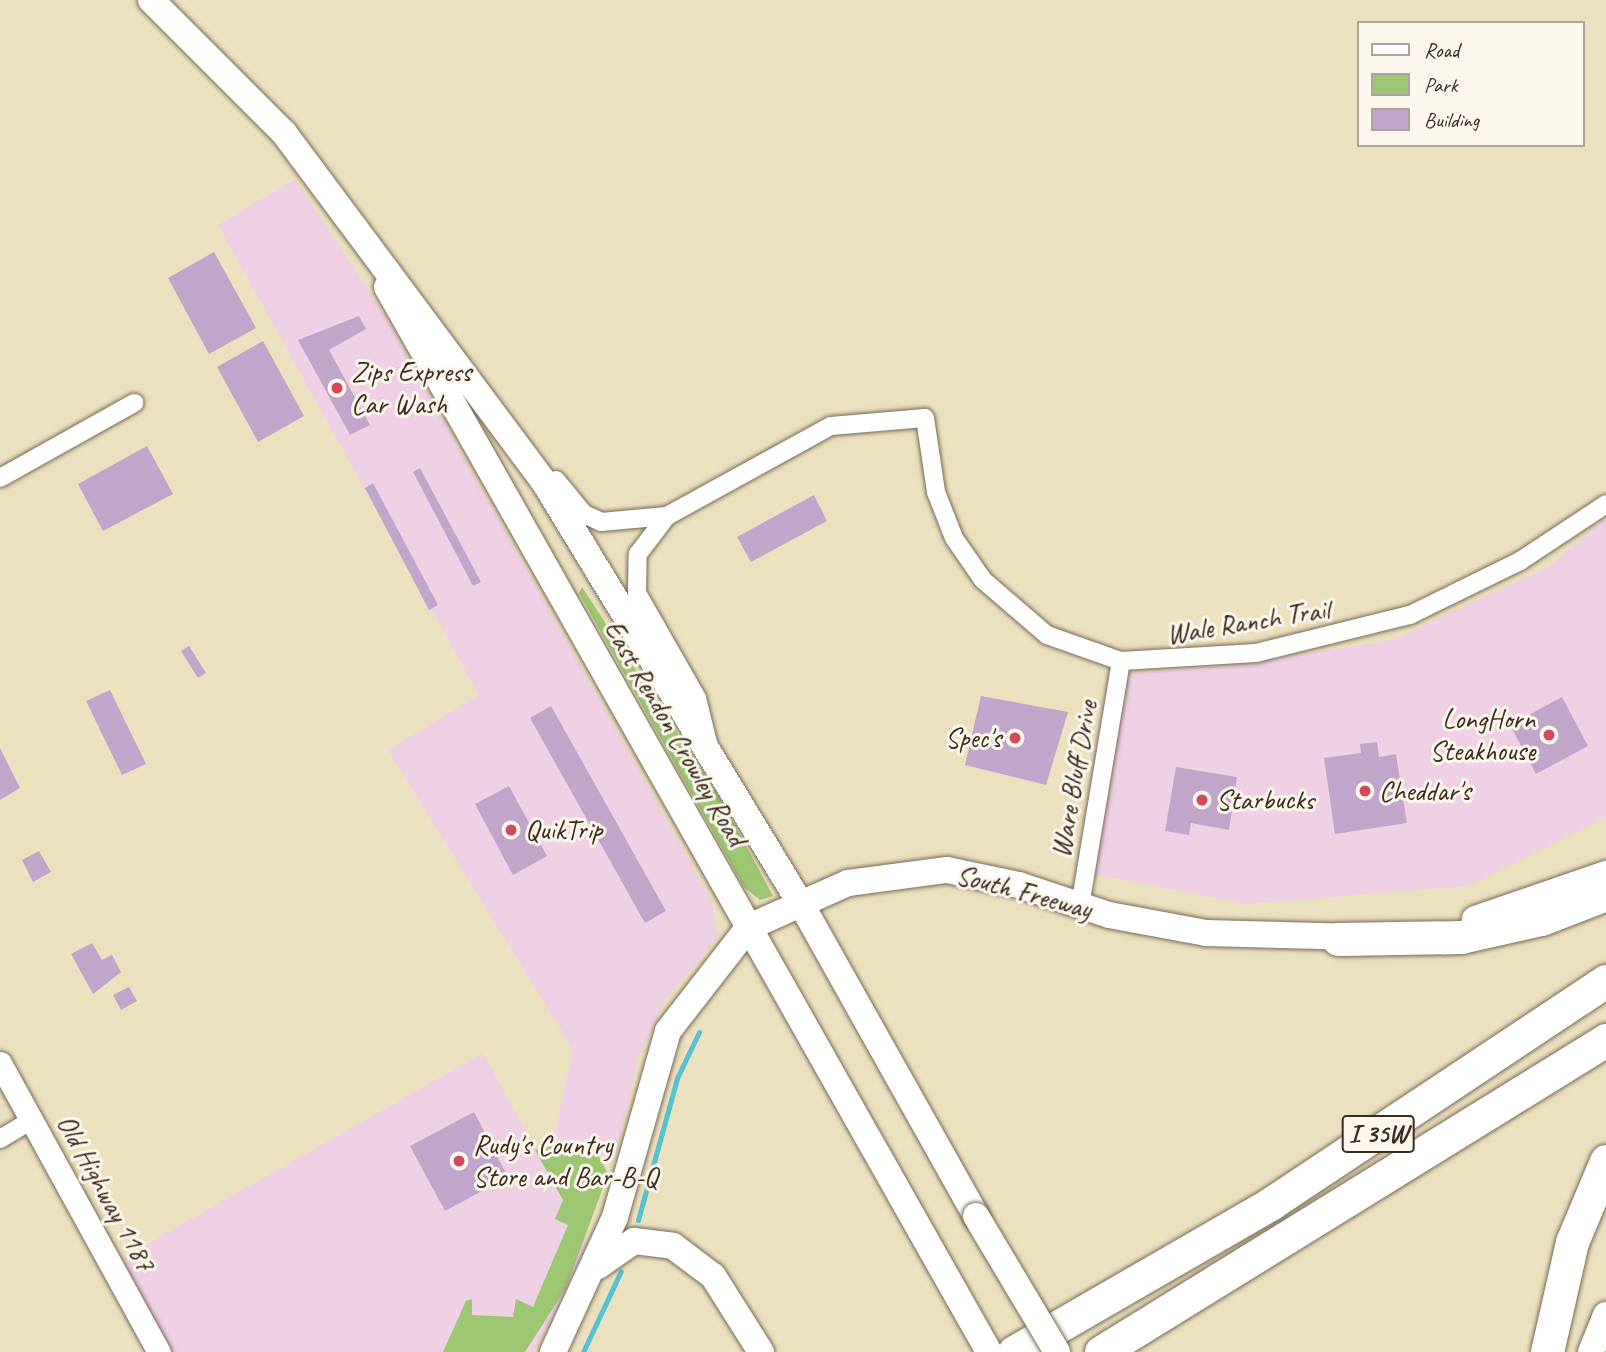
<!DOCTYPE html>
<style>
body{margin:0}
#map{position:relative;width:1606px;height:1352px;overflow:hidden;background:#ece1bf;font-family:Caveat,sans-serif}
div>[style]{position:absolute}
.built>*{inset:0;background:#f0d0e5}
.green>*{inset:0;background:#9dc773}
.stream>*{height:5px;margin:-2.5px;padding:0 2.5px;transform-origin:2.5px;border-radius:2.5px;background:#57c1d2}
.building>*{inset:0;background:#c2a5cb}
.roads{filter:drop-shadow(0 0 2px #796a56) drop-shadow(0 0 2px #796a56)}
.minor>*{height:18px;margin:-9px;padding:0 9px;transform-origin:9px;border-radius:9px;background:#fff}
.tertiary>*{height:23px;margin:-11.5px;padding:0 11.5px;transform-origin:11.5px;border-radius:11.5px;background:#fff}
.secondary>*{height:26px;margin:-13px;padding:0 13px;transform-origin:13px;border-radius:13px;background:#fff}
.motorway>*{height:33px;margin:-16.5px;padding:0 16.5px;transform-origin:16.5px;border-radius:16.5px;background:#fff}
.bridges{filter:drop-shadow(0 0 2px #796a56) drop-shadow(0 0 2px #796a56)}
.secondary-bridge>*{height:26px;margin:-13px;padding:0 13px;transform-origin:13px;border-radius:13px;background:#fff}
.dots>*{width:19px;height:19px;translate:-50% -50%;box-sizing:border-box;border:4px solid #fbf7ec;border-radius:50%}
span{translate:-50% -50%;white-space:nowrap;text-align:center;line-height:1.15;-webkit-text-stroke:6px #fbf7ec;paint-order:stroke}
.shield-label span{padding:2px 5px;background:#fbf7ec;border:2px solid;border-radius:5px;-webkit-text-stroke-width:0}
.shield-label{font-size:26px;color:#3b2a1e;font-weight:700}
.poi-label{font-size:28px;color:#3b2a1e}
.left{translate:0 -50%;text-align:left}
.right{translate:-100% -50%;text-align:right}
.street-label{font-size:28px;color:#3b2a1e}
.legend{position:absolute;left:1357px;top:21px;width:228px;height:126px;box-sizing:border-box;background:#fbf7ec;border:2px solid #aea59a;margin:0;padding:9px 12px;list-style:none;font-size:21px;color:#3b2a1e}
.legend li{display:flex;align-items:center;gap:14px;height:35px}
.legend b{width:35px;border:2px solid #aea59a}
</style>
<div id="map">
<div class="built">
<div style="clip-path:polygon(295px 179px,380px 307px,713px 903px,718px 937px,664px 1002px,638px 1059px,615px 1160px,554px 1136px,573px 1049px,388px 750px,479px 695px,218px 225px)"></div>
<div style="clip-path:polygon(1606px 518px,1606px 817px,1468px 886px,1247px 904px,1093px 874px,1128px 674px,1240px 664px,1393px 640px,1548px 567px)"></div>
<div style="clip-path:polygon(483px 1053px,592px 1251px,533px 1352px,171px 1352px,119px 1260px)"></div>
</div>
<div class="green">
<div style="clip-path:polygon(582px 587px,723px 803px,773px 896px,760px 900px,744px 887px,579px 593px)"></div>
<div style="clip-path:polygon(568px 1142px,595px 1148px,608px 1174px,566px 1288px,525px 1352px,443px 1352px,466px 1301px,472px 1299px,472px 1315px,513px 1317px,516px 1299px,533px 1307px,568px 1225px,555px 1219px,563px 1200px,535px 1150px)"></div>
</div>
<div class="stream">
<div style="left:638px;top:1220px;width:147px;rotate:-74.6deg"></div>
<div style="left:677px;top:1078px;width:51px;rotate:-64.4deg"></div>
<div style="left:583px;top:1352px;width:89px;rotate:-64.9deg"></div>
</div>
<div class="building">
<div style="clip-path:polygon(214px 252px,256px 328px,209px 354px,168px 278px)"></div>
<div style="clip-path:polygon(359px 316px,366px 329px,329px 350px,370px 425px,350px 435px,298px 340px)"></div>
<div style="clip-path:polygon(263px 341px,304px 416px,258px 442px,217px 367px)"></div>
<div style="clip-path:polygon(147px 446px,173px 494px,103px 531px,78px 484px)"></div>
<div style="clip-path:polygon(420px 468px,481px 582px,473px 586px,413px 472px)"></div>
<div style="clip-path:polygon(373px 483px,438px 605px,429px 610px,365px 488px)"></div>
<div style="clip-path:polygon(814px 495px,827px 521px,751px 562px,737px 537px)"></div>
<div style="clip-path:polygon(189px 646px,206px 673px,198px 678px,181px 651px)"></div>
<div style="clip-path:polygon(110px 690px,146px 764px,122px 775px,86px 701px)"></div>
<div style="clip-path:polygon(981px 696px,1068px 712px,1046px 785px,965px 765px)"></div>
<div style="clip-path:polygon(1562px 697px,1588px 746px,1536px 774px,1510px 725px)"></div>
<div style="clip-path:polygon(551px 706px,666px 911px,645px 923px,530px 718px)"></div>
<div style="clip-path:polygon(1377px 742px,1379px 757px,1396px 754px,1407px 823px,1335px 834px,1324px 758px,1361px 753px,1360px 744px)"></div>
<div style="clip-path:polygon(0 748px,20px 788px,0 800px)"></div>
<div style="clip-path:polygon(1176px 767px,1237px 777px,1229px 830px,1191px 823px,1189px 835px,1165px 831px)"></div>
<div style="clip-path:polygon(509px 786px,547px 856px,513px 875px,475px 804px)"></div>
<div style="clip-path:polygon(39px 851px,51px 872px,33px 882px,22px 860px)"></div>
<div style="clip-path:polygon(92px 943px,102px 960px,112px 955px,121px 972px,93px 994px,71px 954px)"></div>
<div style="clip-path:polygon(129px 987px,137px 1001px,121px 1010px,113px 995px)"></div>
<div style="clip-path:polygon(474px 1112px,508px 1177px,445px 1211px,410px 1146px)"></div>
</div>
<div class="roads">
<div class="minor">
<div style="left:0;top:478px;width:154px;rotate:-29.2deg"></div>
<div style="left:556px;top:480px;width:44px;rotate:50.5deg"></div>
<div style="left:584px;top:514px;width:19px;rotate:25deg"></div>
<div style="left:601px;top:522px;width:66px;rotate:-5.2deg"></div>
<div style="left:708px;top:743px;width:46px;rotate:-103.7deg"></div>
<div style="left:697px;top:698px;width:121px;rotate:-119.7deg"></div>
<div style="left:637px;top:593px;width:39px;rotate:-89deg"></div>
<div style="left:638px;top:554px;width:48px;rotate:-52.7deg"></div>
<div style="left:667px;top:516px;width:187px;rotate:-28.8deg"></div>
<div style="left:831px;top:426px;width:94px;rotate:-4.9deg"></div>
<div style="left:925px;top:418px;width:75px;rotate:81.5deg"></div>
<div style="left:936px;top:492px;width:49px;rotate:68.6deg"></div>
<div style="left:954px;top:538px;width:51px;rotate:55.4deg"></div>
<div style="left:983px;top:580px;width:84px;rotate:40.7deg"></div>
<div style="left:1047px;top:635px;width:78px;rotate:19.4deg"></div>
<div style="left:1121px;top:661px;width:135px;rotate:-3.4deg"></div>
<div style="left:1256px;top:653px;width:159px;rotate:-13.9deg"></div>
<div style="left:1410px;top:615px;width:123px;rotate:-26.1deg"></div>
<div style="left:1520px;top:561px;width:103px;rotate:-33.5deg"></div>
<div style="left:1080px;top:906px;width:248px;rotate:-80.5deg"></div>
<div style="left:0;top:1139px;width:37px;rotate:-31deg"></div>
</div>
<div class="tertiary">
<div style="left:0;top:1063px;width:330px;rotate:61.2deg"></div>
</div>
<div class="secondary">
<div style="left:151px;top:0;width:188px;rotate:45deg"></div>
<div style="left:284px;top:133px;width:439px;rotate:53.3deg"></div>
<div style="left:546px;top:485px;width:488px;rotate:58.7deg"></div>
<div style="left:800px;top:902px;width:360px;rotate:60.7deg"></div>
<div style="left:387px;top:287px;width:1223px;rotate:60.52deg"></div>
<div style="left:1475px;top:919px;width:139px;rotate:-19deg"></div>
<div style="left:598px;top:1266px;width:44px;rotate:-34.8deg"></div>
<div style="left:634px;top:1241px;width:39px;rotate:7deg"></div>
<div style="left:673px;top:1246px;width:50px;rotate:36.9deg"></div>
<div style="left:713px;top:1276px;width:90px;rotate:57.7deg"></div>
<div style="left:553px;top:1352px;width:149px;rotate:-65.3deg"></div>
<div style="left:615px;top:1217px;width:193px;rotate:-74.1deg"></div>
<div style="left:668px;top:1031px;width:132px;rotate:-52.1deg"></div>
<div style="left:749px;top:927px;width:108px;rotate:-24deg"></div>
<div style="left:848px;top:883px;width:100px;rotate:-7.5deg"></div>
<div style="left:947px;top:870px;width:74px;rotate:11.8deg"></div>
<div style="left:1019px;top:885px;width:95px;rotate:18.4deg"></div>
<div style="left:1109px;top:915px;width:99px;rotate:10.5deg"></div>
<div style="left:1206px;top:933px;width:152px;rotate:1.5deg"></div>
<div style="left:1591px;top:1352px;width:40px;rotate:-68deg"></div>
</div>
<div class="motorway">
<div style="left:1338px;top:939px;width:123px;rotate:-0.9deg"></div>
<div style="left:1461px;top:937px;width:82px;rotate:-12.7deg"></div>
<div style="left:1541px;top:919px;width:70px;rotate:-21deg"></div>
<div style="left:1014px;top:1352px;width:296px;rotate:-30deg"></div>
<div style="left:1270px;top:1204px;width:403px;rotate:-33.6deg"></div>
<div style="left:1101px;top:1352px;width:594px;rotate:-31.71deg"></div>
<div style="left:1547px;top:1352px;width:113px;rotate:-77.2deg"></div>
<div style="left:1572px;top:1242px;width:88px;rotate:-67.2deg"></div>
</div>
</div>
<div class="bridges">
<div class="secondary-bridge">
<div style="left:976px;top:1216px;width:158px;rotate:59.2deg"></div>
</div>
</div>
<div class="dots">
<div style="left:337px;top:388px;background:#d1495b"></div>
<div style="left:1549px;top:735px;background:#d1495b"></div>
<div style="left:1015px;top:738px;background:#d1495b"></div>
<div style="left:1365px;top:791px;background:#d1495b"></div>
<div style="left:1202px;top:800px;background:#d1495b"></div>
<div style="left:511px;top:830px;background:#d1495b"></div>
<div style="left:459px;top:1161px;background:#d1495b"></div>
</div>
<div class="shield-label">
<span style="left:1378px;top:1134px">I 35W</span>
</div>
<div class="poi-label">
<span class="left" style="left:351px;top:388px">Zips Express<br>Car Wash</span>
<span class="right" style="left:1535px;top:735px">LongHorn<br>Steakhouse</span>
<span class="right" style="left:1001px;top:738px">Spec's</span>
<span class="left" style="left:1379px;top:791px">Cheddar's</span>
<span class="left" style="left:1216px;top:800px">Starbucks</span>
<span class="left" style="left:525px;top:830px">QuikTrip</span>
<span class="left" style="left:473px;top:1161px">Rudy's Country<br>Store and Bar-B-Q</span>
</div>
<div class="street-label">
<span style="left:1248px;top:622px;rotate:-9deg">Wale Ranch Trail</span>
<span style="left:675px;top:733px;rotate:60deg">East Rendon Crowley Road</span>
<span style="left:1074px;top:779px;rotate:-80deg">Ware Bluff Drive</span>
<span style="left:1024px;top:892px;rotate:15deg">South Freeway</span>
<span style="left:106px;top:1193px;rotate:61deg">Old Highway 1187</span>
</div>
<ul class="legend">
<li><b style="height:9px;background:#fff"></b>Road</li>
<li><b style="height:19px;background:#9dc773"></b>Park</li>
<li><b style="height:19px;background:#c2a5cb"></b>Building</li>
</ul>
</div>
